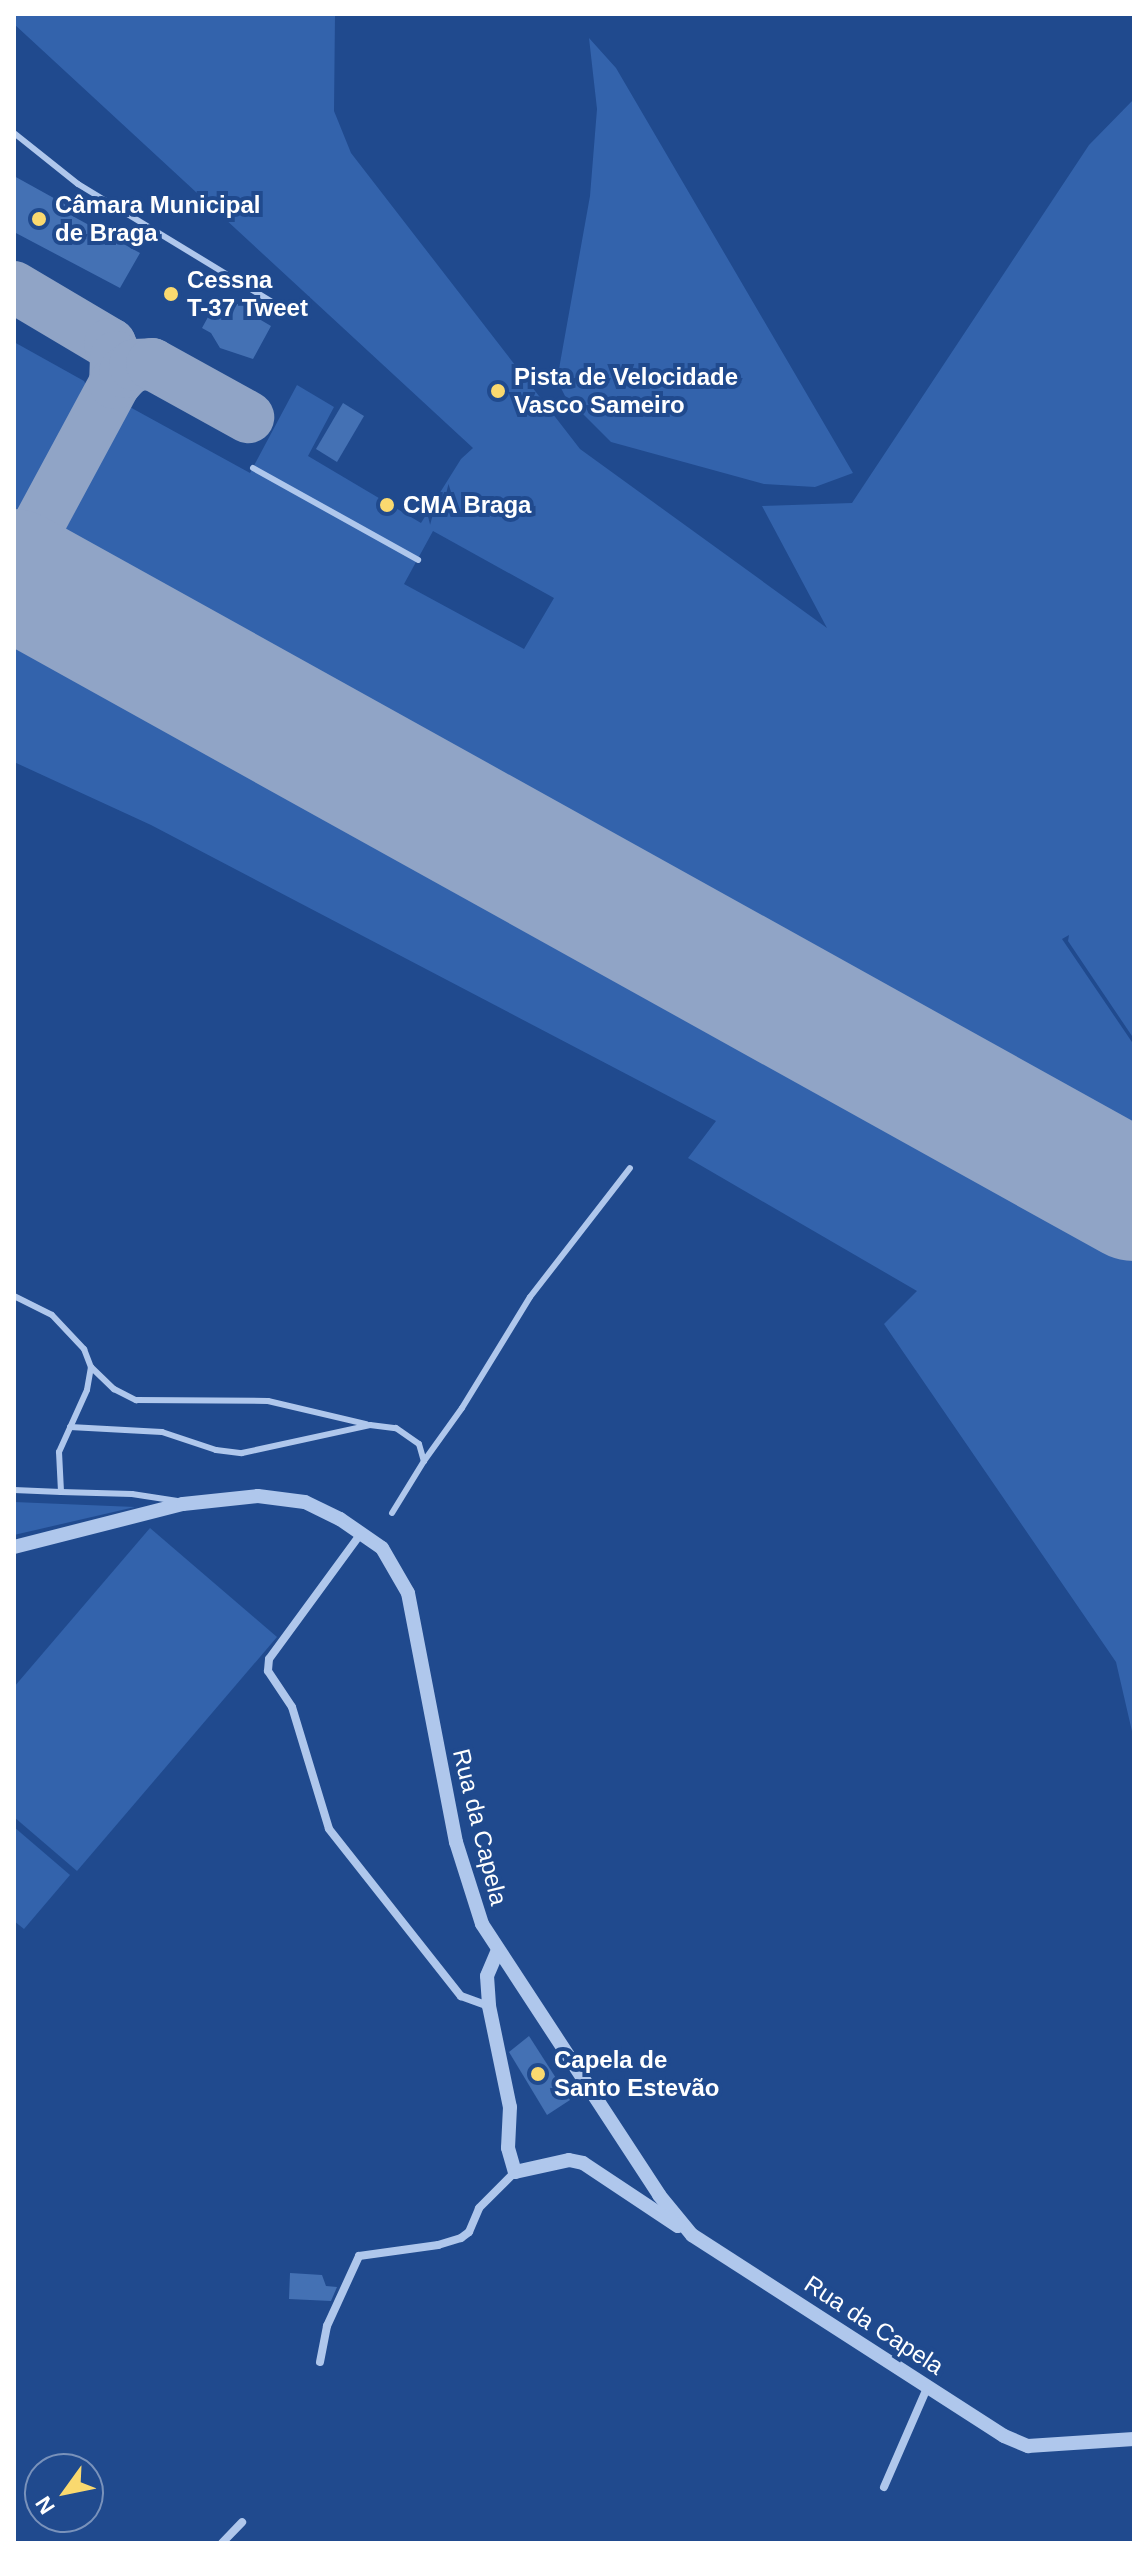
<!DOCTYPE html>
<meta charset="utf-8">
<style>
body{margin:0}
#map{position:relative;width:1148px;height:2557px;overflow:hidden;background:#204a8e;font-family:Helvetica,sans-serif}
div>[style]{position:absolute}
.green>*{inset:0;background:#3363ac}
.taxiway>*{height:52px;margin:-26px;padding:0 26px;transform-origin:26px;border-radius:26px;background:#90a4c6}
.runway>*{height:130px;margin:-65px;padding:0 65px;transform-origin:65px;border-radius:65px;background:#90a4c6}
.building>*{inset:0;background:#4471b4}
.service>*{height:6px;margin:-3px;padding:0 3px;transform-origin:3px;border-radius:3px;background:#afc7ec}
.minor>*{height:8px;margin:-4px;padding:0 4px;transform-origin:4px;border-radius:4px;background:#afc7ec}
.tertiary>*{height:14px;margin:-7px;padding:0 7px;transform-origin:7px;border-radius:7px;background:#afc7ec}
.dots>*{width:22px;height:22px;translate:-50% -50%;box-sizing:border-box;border:4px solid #204a8e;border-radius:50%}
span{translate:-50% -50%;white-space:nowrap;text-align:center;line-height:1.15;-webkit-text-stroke:8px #204a8e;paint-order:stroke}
.poi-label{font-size:24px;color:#fff;font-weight:700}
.left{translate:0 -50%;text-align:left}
.street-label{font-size:24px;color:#fff}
.frame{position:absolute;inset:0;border:16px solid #fff;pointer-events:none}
.north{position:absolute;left:24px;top:2453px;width:80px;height:80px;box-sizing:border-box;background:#204a8e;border:2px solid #7992bb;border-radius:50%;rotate:237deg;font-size:22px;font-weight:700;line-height:32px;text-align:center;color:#fff}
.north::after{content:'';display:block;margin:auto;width:28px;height:36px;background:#fad96f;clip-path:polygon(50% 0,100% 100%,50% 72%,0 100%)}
</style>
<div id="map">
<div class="green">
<div style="clip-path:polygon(evenodd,14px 14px,335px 14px,334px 111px,351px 153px,580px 449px,827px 628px,762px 506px,852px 503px,1089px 145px,1134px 99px,1134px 1039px,1068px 941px,1069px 935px,1062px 939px,1134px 1045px,1134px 1157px,53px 556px,46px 548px,49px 535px,114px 413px,121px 407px,128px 406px,250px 473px,297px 385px,334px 407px,308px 456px,421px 523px,461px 459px,473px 448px,14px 24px,14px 14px,433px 531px,554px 598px,524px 649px,404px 584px,433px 531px)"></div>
<div style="clip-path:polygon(589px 38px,616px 68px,853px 473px,815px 487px,764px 484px,611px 442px,565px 396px,557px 380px,590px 196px,597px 109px)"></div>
<div style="clip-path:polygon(14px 342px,84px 381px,92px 396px,24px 523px,14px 531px)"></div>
<div style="clip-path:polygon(14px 609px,1134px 1235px,1134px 1740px,1116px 1662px,884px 1324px,917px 1291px,688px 1158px,716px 1121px,151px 825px,14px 762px)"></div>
<div style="clip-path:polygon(14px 1502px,135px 1507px,14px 1535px)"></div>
<div style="clip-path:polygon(150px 1528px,277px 1637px,77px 1871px,14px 1817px,14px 1687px)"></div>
<div style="clip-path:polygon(14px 1827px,70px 1875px,24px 1929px,14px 1921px)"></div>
</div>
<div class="taxiway">
<div style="left:14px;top:287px;width:112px;rotate:30.7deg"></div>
<div style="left:110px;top:344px;width:14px;rotate:65deg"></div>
<div style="left:116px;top:357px;width:26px;rotate:92deg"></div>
<div style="left:36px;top:586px;width:21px;rotate:-127deg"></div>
<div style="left:23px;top:569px;width:19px;rotate:-84deg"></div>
<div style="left:25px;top:550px;width:190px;rotate:-61.7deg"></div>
<div style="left:115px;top:383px;width:15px;rotate:-48deg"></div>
<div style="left:125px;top:372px;width:12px;rotate:-35deg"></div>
<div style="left:135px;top:365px;width:17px;rotate:-3deg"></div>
<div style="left:152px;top:364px;width:110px;rotate:28.9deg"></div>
</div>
<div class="runway">
<div style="left:14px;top:574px;width:1281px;rotate:29.05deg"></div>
</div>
<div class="building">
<div style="clip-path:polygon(14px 176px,70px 207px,67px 213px,140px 253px,120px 288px,14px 232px)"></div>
<div style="clip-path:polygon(219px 297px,232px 304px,246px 304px,254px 316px,271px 326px,253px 359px,220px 348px,211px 333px,202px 328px)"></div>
<div style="clip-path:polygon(343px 403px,364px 416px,337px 462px,316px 449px)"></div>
<div style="clip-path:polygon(529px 2036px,570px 2100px,547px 2115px,509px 2052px)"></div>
<div style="clip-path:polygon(290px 2273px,322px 2275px,326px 2286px,337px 2287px,331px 2301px,289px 2299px)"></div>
</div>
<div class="service">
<div style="left:14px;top:133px;width:82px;rotate:38.6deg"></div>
<div style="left:78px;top:184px;width:248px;rotate:31.3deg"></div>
<div style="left:253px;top:468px;width:189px;rotate:29.1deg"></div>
<div style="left:14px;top:1296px;width:42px;rotate:26.6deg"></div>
<div style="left:52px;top:1315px;width:47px;rotate:46.7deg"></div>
<div style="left:84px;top:1349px;width:19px;rotate:69deg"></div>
<div style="left:91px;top:1367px;width:23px;rotate:100deg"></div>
<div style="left:87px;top:1390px;width:68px;rotate:114.3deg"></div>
<div style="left:59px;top:1452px;width:40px;rotate:87.1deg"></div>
<div style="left:61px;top:1492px;width:71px;rotate:1.6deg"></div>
<div style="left:132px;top:1494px;width:46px;rotate:8.8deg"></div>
<div style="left:91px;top:1367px;width:32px;rotate:44deg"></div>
<div style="left:114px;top:1389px;width:25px;rotate:27deg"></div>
<div style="left:136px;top:1400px;width:132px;rotate:0.4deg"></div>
<div style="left:268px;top:1401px;width:101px;rotate:13.2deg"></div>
<div style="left:70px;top:1427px;width:92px;rotate:3.1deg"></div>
<div style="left:162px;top:1432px;width:57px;rotate:18.4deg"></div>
<div style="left:216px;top:1450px;width:26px;rotate:7deg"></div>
<div style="left:242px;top:1453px;width:131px;rotate:-12.3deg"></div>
<div style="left:370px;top:1425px;width:26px;rotate:7deg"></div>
<div style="left:396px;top:1428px;width:28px;rotate:35deg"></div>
<div style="left:419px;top:1444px;width:18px;rotate:74deg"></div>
<div style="left:424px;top:1461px;width:61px;rotate:121.6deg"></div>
<div style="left:424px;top:1461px;width:65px;rotate:-54.4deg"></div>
<div style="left:462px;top:1408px;width:130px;rotate:-58.5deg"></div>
<div style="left:530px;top:1297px;width:163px;rotate:-52.2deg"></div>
<div style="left:14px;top:1490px;width:47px;rotate:2.4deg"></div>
</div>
<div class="minor">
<div style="left:362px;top:1532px;width:157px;rotate:126.2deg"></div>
<div style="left:269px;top:1659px;width:12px;rotate:95deg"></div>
<div style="left:268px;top:1671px;width:43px;rotate:56.3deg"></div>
<div style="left:292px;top:1707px;width:127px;rotate:73.1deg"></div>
<div style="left:329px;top:1829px;width:213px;rotate:51.7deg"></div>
<div style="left:461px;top:1996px;width:30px;rotate:20deg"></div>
<div style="left:320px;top:2362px;width:37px;rotate:-79deg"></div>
<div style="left:327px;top:2326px;width:77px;rotate:-65.4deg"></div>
<div style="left:359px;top:2256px;width:80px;rotate:-7.9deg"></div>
<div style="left:438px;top:2245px;width:24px;rotate:-17deg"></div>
<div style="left:461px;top:2238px;width:10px;rotate:-37deg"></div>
<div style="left:469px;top:2232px;width:26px;rotate:-67deg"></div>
<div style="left:479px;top:2208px;width:51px;rotate:-45deg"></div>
<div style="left:884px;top:2487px;width:110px;rotate:-66.5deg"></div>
<div style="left:222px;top:2543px;width:29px;rotate:-46deg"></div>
</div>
<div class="tertiary">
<div style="left:14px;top:1547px;width:174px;rotate:-14.3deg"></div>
<div style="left:183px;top:1504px;width:75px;rotate:-6.1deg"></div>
<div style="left:258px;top:1496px;width:47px;rotate:7.3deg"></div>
<div style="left:305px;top:1502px;width:39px;rotate:26deg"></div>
<div style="left:340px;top:1519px;width:51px;rotate:34.6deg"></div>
<div style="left:382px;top:1548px;width:52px;rotate:60deg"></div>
<div style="left:408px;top:1593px;width:254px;rotate:79.1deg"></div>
<div style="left:456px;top:1842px;width:86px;rotate:72.4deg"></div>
<div style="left:482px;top:1924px;width:324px;rotate:56.8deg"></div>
<div style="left:659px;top:2195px;width:52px;rotate:50.5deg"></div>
<div style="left:692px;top:2235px;width:371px;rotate:32.8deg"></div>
<div style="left:1004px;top:2436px;width:26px;rotate:23deg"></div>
<div style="left:1028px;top:2446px;width:106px;rotate:-3.8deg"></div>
<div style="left:498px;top:1950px;width:28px;rotate:113deg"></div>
<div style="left:487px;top:1976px;width:30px;rotate:86deg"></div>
<div style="left:489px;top:2006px;width:103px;rotate:78.3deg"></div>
<div style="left:510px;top:2107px;width:41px;rotate:92.8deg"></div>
<div style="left:508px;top:2148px;width:25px;rotate:74deg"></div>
<div style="left:515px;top:2172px;width:55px;rotate:-12.5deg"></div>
<div style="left:569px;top:2160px;width:14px;rotate:12deg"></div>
<div style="left:583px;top:2163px;width:114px;rotate:33.6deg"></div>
</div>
<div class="dots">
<div style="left:39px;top:219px;background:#fad96f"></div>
<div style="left:171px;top:294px;background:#fad96f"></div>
<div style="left:498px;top:391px;background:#fad96f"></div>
<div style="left:387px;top:505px;background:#fad96f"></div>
<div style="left:538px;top:2074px;background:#fad96f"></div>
</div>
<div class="poi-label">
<span class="left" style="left:55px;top:219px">Câmara Municipal<br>de Braga</span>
<span class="left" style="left:187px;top:294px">Cessna<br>T-37 Tweet</span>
<span class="left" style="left:514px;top:391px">Pista de Velocidade<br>Vasco Sameiro</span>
<span class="left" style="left:403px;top:505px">CMA Braga</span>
<span class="left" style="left:554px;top:2074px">Capela de<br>Santo Estevão</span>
</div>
<div class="street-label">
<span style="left:480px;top:1827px;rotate:76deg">Rua da Capela</span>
<span style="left:874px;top:2325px;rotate:33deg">Rua da Capela</span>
</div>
<div class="frame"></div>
<div class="north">N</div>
</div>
